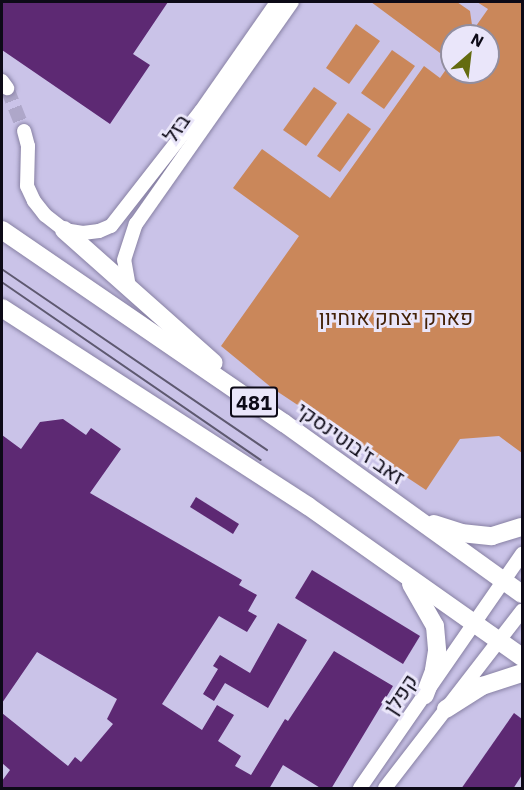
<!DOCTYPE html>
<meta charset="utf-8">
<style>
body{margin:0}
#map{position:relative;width:524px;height:790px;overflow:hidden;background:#cac3e8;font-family:"IBM Plex Sans",Heebo,sans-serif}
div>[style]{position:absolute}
.green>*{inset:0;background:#ca875a}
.building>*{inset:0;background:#5d2973}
.tertiary-tunnel>*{height:14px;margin-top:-7px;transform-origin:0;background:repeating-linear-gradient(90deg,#aea7c9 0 14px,transparent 0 21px)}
.roads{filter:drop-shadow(0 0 2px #8780a3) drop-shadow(0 0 2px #8780a3)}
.tertiary>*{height:14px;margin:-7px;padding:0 7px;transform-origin:7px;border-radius:7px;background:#fff}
.primary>*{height:18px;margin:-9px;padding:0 9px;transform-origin:9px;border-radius:9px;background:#fff}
.tram>*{height:1.5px;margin:-0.75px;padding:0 0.75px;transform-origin:0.75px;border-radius:0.75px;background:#5e5970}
span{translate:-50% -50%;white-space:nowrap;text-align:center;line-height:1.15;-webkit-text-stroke:6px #eae6fa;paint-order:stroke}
.shield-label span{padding:2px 4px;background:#eae6fa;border:2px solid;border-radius:4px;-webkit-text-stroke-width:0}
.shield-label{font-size:20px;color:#0d0a17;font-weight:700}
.street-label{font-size:21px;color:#0d0a17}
.park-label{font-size:21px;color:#432107}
.frame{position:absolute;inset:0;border:3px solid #0d0a17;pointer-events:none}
.north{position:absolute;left:440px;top:24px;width:60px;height:60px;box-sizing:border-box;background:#eae6fa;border:2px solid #928e9f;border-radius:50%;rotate:28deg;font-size:16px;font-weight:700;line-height:24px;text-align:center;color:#0d0a17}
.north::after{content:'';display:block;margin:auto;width:21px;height:27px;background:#646b10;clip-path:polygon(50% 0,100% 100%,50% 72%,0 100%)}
</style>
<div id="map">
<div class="green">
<div style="clip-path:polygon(371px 2px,457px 2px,470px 11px,472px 25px,464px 36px,452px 36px,452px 51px,440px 53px)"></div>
<div style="clip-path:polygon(477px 2px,522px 2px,522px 453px,499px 436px,460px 439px,426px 490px,272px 388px,221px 346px,299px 236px,233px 188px,262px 149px,330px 198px,424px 66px,440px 78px,452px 61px,452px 72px,488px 72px,488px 36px,469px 36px,488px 9px)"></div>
<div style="clip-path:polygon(356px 24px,380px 41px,349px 84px,326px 68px)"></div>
<div style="clip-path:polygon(392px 50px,415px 66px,384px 109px,361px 93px)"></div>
<div style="clip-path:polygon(314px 87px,337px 103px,306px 146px,283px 130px)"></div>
<div style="clip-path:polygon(348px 113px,371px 129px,340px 172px,317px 156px)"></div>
</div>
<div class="building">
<div style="clip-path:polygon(2px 2px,168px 2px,133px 54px,150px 65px,110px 124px,2px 50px)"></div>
<div style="clip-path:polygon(63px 419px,86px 435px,91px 428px,121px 449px,90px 493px,242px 580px,239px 585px,257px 595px,248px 611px,257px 616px,247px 632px,219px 616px,162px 704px,202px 730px,217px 705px,234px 715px,218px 741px,241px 756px,235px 766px,251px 775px,285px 719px,288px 721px,334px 651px,393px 686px,331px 789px,322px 789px,283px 765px,269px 789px,2px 789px,2px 781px,10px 770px,2px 763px,2px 713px,68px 766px,75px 757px,81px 762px,113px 724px,107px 719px,117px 699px,37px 652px,2px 703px,2px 435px,21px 449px,40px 422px)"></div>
<div style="clip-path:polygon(196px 497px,239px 524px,233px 534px,190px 507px)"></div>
<div style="clip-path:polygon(312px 570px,420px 636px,403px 664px,295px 598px)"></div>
<div style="clip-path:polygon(278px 623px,307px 640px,268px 708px,225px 683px,214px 701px,203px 694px,218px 669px,213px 666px,220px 655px,250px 673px)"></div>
<div style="clip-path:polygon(514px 713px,522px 719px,522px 775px,513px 789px,461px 789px)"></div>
</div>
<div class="tertiary-tunnel">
<div style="left:7px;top:88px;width:46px;rotate:68.4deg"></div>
</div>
<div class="roads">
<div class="tertiary">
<div style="left:2px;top:81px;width:9px;rotate:54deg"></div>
<div style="left:24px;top:131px;width:16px;rotate:75deg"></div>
<div style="left:28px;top:146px;width:40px;rotate:91.4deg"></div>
<div style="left:27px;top:186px;width:17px;rotate:65deg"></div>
<div style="left:34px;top:201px;width:18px;rotate:52deg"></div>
<div style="left:45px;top:215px;width:24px;rotate:38deg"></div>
<div style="left:64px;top:230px;width:19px;rotate:9deg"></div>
<div style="left:83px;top:233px;width:16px;rotate:-7deg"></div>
<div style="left:99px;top:231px;width:13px;rotate:-23deg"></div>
<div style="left:111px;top:226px;width:146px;rotate:-52deg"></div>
<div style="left:201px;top:111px;width:133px;rotate:-55.1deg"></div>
<div style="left:129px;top:287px;width:27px;rotate:-100deg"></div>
<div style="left:124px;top:260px;width:38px;rotate:-72deg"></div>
<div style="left:136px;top:224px;width:271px;rotate:-54.9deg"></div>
<div style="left:360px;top:788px;width:285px;rotate:-55.3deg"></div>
<div style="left:385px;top:788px;width:224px;rotate:-52.3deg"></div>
</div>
<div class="primary">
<div style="left:2px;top:230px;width:342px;rotate:34.4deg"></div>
<div style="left:284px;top:423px;width:293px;rotate:35.7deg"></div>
<div style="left:64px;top:230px;width:200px;rotate:41.6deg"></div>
<div style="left:2px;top:308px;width:364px;rotate:32.9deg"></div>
<div style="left:308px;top:506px;width:262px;rotate:35.2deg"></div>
<div style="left:434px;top:524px;width:28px;rotate:18deg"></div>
<div style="left:461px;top:533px;width:31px;rotate:6deg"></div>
<div style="left:492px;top:536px;width:31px;rotate:-17deg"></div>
<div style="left:411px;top:584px;width:48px;rotate:60.3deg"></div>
<div style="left:435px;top:626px;width:25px;rotate:85deg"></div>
<div style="left:437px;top:651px;width:20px;rotate:99deg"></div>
<div style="left:434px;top:671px;width:26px;rotate:111deg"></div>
<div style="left:446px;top:709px;width:43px;rotate:-32.6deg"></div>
<div style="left:482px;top:686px;width:42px;rotate:-18deg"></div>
</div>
</div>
<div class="tram">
<div style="left:2px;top:269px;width:321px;rotate:34.3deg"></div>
<div style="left:2px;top:282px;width:314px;rotate:34.5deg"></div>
</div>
<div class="shield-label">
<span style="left:254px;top:402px">481</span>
</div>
<div class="street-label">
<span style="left:176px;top:128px;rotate:-55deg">בזל</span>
<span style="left:351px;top:443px;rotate:35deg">זאב ז'בוטינסקי</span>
<span style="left:400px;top:694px;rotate:-57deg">קפלן</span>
</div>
<div class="park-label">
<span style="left:396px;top:317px">פארק יצחק אוחיון</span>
</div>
<div class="frame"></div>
<div class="north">N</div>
</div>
